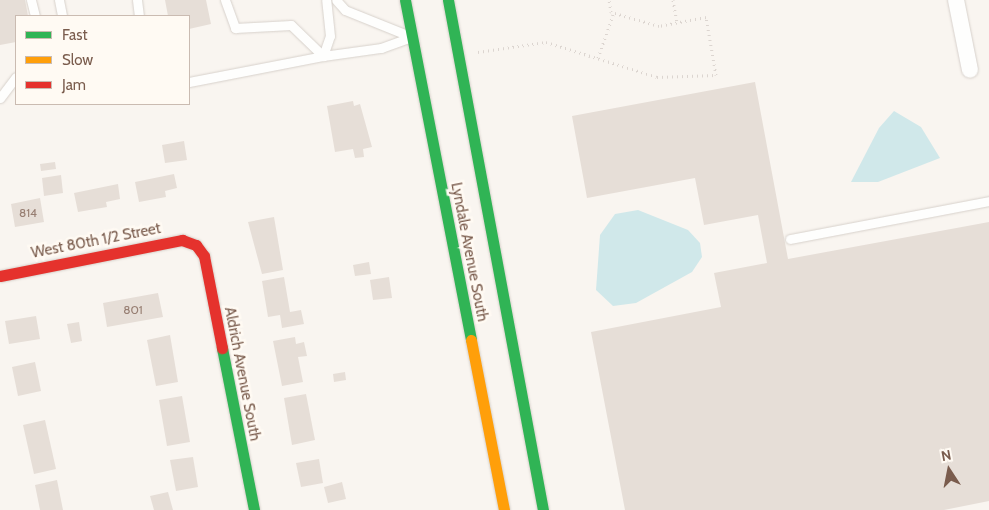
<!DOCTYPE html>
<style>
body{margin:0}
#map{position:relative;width:989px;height:510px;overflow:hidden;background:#f9f5f0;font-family:Cabin,sans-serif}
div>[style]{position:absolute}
.water>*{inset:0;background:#d0e8ea}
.building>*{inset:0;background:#e6ded7}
.path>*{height:3px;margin-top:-1.5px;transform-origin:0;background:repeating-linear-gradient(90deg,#dcd5d0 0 1px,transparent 0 5px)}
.roads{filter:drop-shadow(0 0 1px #d7d1cb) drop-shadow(0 0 1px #d7d1cb)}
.lane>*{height:9px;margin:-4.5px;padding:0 4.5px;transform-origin:4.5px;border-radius:4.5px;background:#fefefd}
.street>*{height:16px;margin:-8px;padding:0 8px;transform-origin:8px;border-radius:8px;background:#fefefd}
.fast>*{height:11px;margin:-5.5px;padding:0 5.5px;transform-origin:5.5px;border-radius:5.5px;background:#30b455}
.slow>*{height:11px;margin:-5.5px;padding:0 5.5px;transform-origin:5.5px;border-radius:5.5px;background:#ff9f0a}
.jam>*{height:11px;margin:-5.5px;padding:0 5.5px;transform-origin:5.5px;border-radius:5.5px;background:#e5322d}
span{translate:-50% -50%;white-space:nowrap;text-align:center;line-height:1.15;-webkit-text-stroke:5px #fffaf3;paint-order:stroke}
.number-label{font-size:12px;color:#977e72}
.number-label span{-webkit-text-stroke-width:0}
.street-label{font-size:15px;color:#7a5c4d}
.legend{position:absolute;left:15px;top:15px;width:175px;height:90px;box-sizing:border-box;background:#fffaf3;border:1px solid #cabbb1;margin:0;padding:6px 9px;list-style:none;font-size:15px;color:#7a5c4d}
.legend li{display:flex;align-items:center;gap:10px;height:25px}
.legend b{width:25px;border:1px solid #cabbb1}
.north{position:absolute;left:924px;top:445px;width:50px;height:50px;-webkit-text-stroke:4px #fffaf3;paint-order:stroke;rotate:349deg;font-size:14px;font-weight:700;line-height:20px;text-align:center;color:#7a5c4d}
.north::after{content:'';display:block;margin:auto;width:18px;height:22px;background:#7a5c4d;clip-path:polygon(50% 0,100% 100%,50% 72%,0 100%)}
</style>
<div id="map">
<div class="water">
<div style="clip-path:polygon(894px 111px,921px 127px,940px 158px,878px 182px,851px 182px,879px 128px)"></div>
<div style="clip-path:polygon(638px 210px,688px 230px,700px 243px,702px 257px,692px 272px,636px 303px,613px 306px,596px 290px,600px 235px,615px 214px)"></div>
</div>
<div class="building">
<div style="clip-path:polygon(0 0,25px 0,28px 16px,16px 16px,16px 42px,0 45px)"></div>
<div style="clip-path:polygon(165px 0,206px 0,211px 24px,189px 29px,189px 16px,168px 16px)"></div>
<div style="clip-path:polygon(755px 82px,788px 259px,989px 222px,989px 501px,944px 510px,625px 510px,591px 332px,721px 307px,714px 273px,767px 263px,758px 215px,704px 225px,695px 178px,587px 198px,572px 116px)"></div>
<div style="clip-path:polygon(353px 101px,354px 106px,360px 104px,372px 147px,363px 149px,364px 157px,355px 158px,353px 149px,335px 152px,327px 106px)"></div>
<div style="clip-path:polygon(184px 141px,187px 160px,165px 163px,162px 145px)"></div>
<div style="clip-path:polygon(55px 162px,56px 169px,41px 171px,40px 164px)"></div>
<div style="clip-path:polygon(174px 174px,177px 188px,165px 191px,166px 197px,139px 202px,135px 182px)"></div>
<div style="clip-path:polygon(61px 175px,63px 193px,44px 196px,42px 178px)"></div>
<div style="clip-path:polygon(118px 184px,120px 199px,106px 202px,107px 207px,78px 212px,74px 193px)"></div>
<div style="clip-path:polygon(40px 198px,44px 222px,15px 227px,11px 204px)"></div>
<div style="clip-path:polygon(274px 217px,283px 270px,262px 274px,248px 222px)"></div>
<div style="clip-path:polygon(369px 262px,371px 274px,355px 276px,353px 265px)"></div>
<div style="clip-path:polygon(284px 277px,290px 312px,301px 310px,304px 324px,282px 328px,280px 315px,268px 317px,262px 281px)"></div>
<div style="clip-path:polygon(389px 277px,392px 298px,373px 300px,370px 280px)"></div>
<div style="clip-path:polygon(158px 293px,163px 317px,107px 327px,103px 303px)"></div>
<div style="clip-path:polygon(36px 316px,40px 339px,9px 344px,5px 321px)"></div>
<div style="clip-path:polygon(79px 322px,82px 341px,71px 343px,67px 324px)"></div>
<div style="clip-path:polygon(170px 335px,178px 382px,156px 386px,147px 340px)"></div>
<div style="clip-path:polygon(295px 337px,296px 344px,304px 342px,307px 356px,298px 357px,303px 382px,282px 386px,273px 341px)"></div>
<div style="clip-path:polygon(35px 362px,41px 391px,18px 396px,12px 367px)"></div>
<div style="clip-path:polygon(345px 372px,346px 380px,334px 382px,333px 374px)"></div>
<div style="clip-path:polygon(306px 394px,315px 440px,292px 445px,284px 398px)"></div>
<div style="clip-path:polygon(182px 396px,190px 442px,167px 446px,159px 400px)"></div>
<div style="clip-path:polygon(45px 420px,56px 469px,34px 474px,23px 425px)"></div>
<div style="clip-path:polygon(193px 457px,198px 487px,176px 491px,170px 460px)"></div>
<div style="clip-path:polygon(319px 459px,323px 483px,301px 487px,296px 463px)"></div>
<div style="clip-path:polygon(57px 480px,63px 510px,40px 510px,35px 485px)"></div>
<div style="clip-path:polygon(342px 482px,346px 499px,328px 503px,324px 487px)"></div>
<div style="clip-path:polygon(168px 492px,173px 510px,154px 510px,150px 496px)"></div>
</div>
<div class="path">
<div style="left:673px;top:0;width:23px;rotate:80deg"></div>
<div style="left:478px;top:52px;width:69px;rotate:-8.4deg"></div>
<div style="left:546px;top:42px;width:116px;rotate:17.5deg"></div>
<div style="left:657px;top:77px;width:59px;rotate:-1.9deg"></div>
<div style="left:716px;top:75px;width:59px;rotate:-99.8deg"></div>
<div style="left:706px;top:17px;width:48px;rotate:169.2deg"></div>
<div style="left:659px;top:26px;width:50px;rotate:-163.7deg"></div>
<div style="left:611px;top:12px;width:12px;rotate:-99deg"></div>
<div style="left:598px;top:58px;width:49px;rotate:-70.8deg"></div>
</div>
<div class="roads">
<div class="lane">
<div style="left:31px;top:0;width:16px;rotate:76deg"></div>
<div style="left:59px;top:0;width:16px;rotate:79deg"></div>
<div style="left:137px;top:0;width:16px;rotate:83deg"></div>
<div style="left:225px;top:0;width:30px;rotate:70deg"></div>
<div style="left:235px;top:28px;width:56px;rotate:-3.1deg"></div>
<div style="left:291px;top:25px;width:45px;rotate:44.1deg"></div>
<div style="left:323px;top:56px;width:59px;rotate:-7.9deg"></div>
<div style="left:381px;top:48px;width:33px;rotate:-20deg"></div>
<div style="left:412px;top:37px;width:72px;rotate:-158.1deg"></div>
<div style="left:345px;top:10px;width:13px;rotate:-132deg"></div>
<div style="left:189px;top:82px;width:136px;rotate:-11deg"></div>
<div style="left:323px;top:56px;width:21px;rotate:-71deg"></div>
<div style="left:330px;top:36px;width:36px;rotate:-96deg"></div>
<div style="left:0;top:98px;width:26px;rotate:-53deg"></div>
<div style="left:790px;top:239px;width:203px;rotate:-10.8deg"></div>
</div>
<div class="street">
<div style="left:956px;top:0;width:71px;rotate:78.7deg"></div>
</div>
<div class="fast">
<div style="left:405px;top:0;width:346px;rotate:79deg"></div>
<div style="left:448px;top:0;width:519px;rotate:79.45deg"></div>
<div style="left:222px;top:348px;width:165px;rotate:78.8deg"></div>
</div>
<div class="slow">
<div style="left:471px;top:340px;width:173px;rotate:79deg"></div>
</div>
<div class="jam">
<div style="left:0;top:276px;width:186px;rotate:-11.2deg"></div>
<div style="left:182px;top:240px;width:15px;rotate:20deg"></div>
<div style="left:196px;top:245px;width:14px;rotate:54deg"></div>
<div style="left:204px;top:256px;width:94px;rotate:78.9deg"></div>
</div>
</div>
<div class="number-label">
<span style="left:28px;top:213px">814</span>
<span style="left:133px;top:310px">801</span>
</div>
<div class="street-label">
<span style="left:96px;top:241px;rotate:-11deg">West 80th 1/2 Street</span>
<span style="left:469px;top:252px;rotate:79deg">Lyndale Avenue South</span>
<span style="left:242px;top:374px;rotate:79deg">Aldrich Avenue South</span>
</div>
<ul class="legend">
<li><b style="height:6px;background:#30b455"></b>Fast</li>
<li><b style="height:6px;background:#ff9f0a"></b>Slow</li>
<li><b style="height:6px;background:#e5322d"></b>Jam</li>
</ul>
<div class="north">N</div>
</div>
